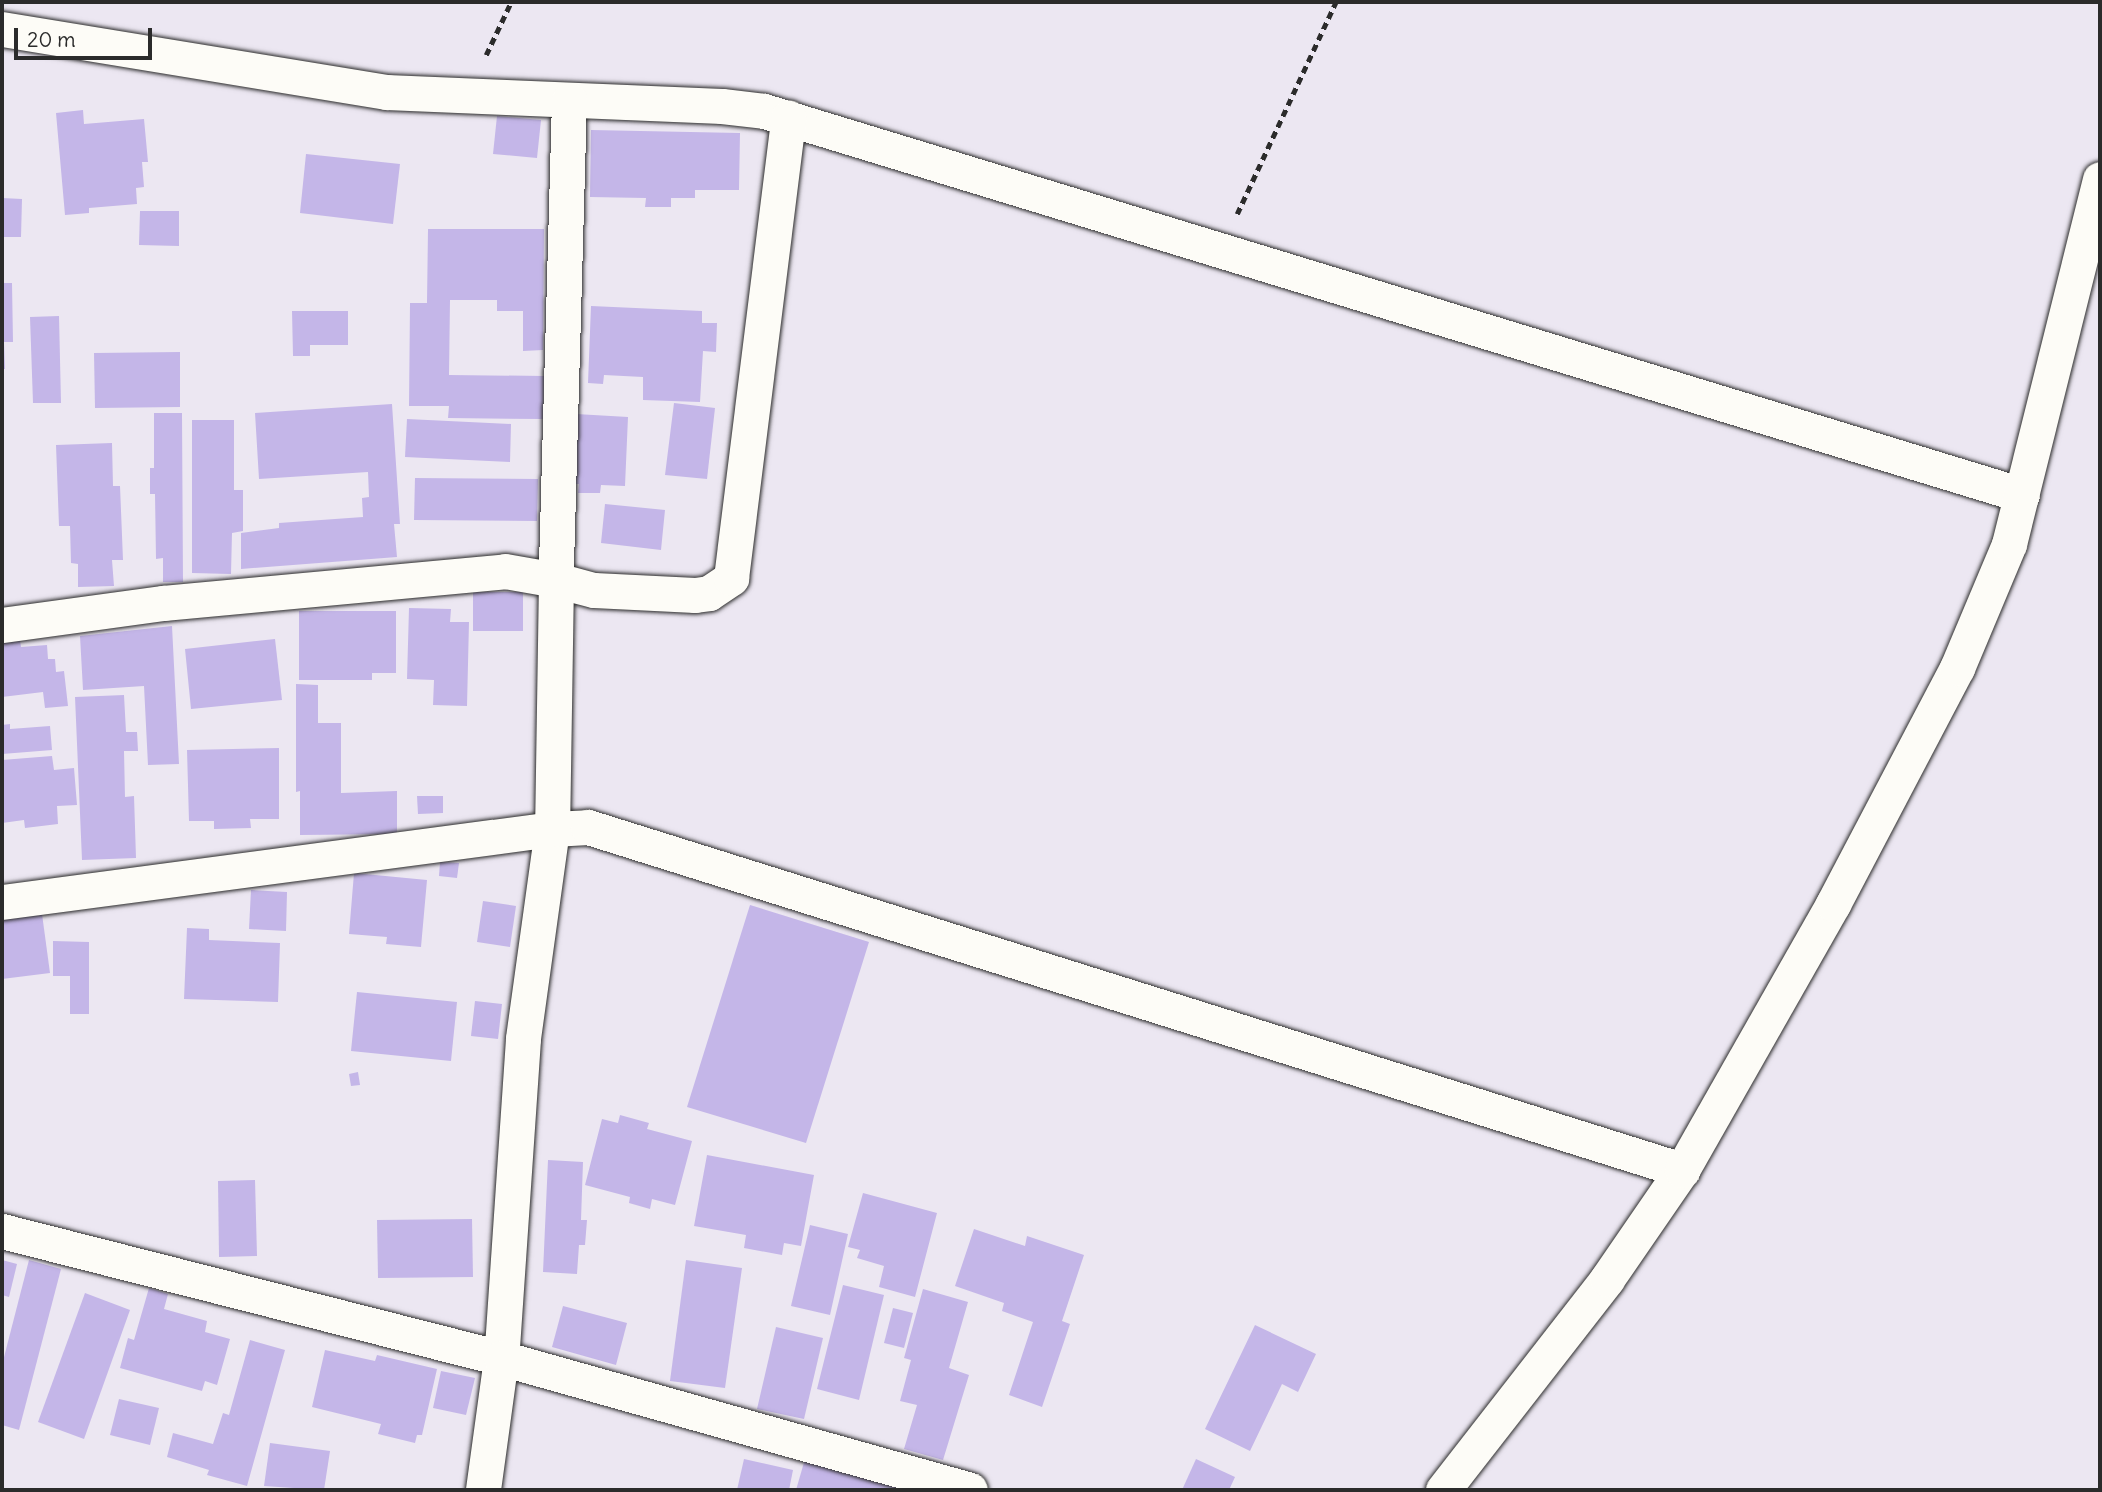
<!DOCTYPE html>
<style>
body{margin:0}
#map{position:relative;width:2102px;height:1492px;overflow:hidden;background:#ece7f2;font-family:Delius,sans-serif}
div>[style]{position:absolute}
.building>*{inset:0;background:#c4b6e8}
.path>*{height:4.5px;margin-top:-2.25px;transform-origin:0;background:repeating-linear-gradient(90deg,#2b2b2b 0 7px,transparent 0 12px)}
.roads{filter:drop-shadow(0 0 2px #2b2b2b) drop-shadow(0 0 2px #2b2b2b)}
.minor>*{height:35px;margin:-17.5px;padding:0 17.5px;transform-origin:17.5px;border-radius:17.5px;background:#fdfcf7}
span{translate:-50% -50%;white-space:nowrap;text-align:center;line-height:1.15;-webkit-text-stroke:5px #fdfcf7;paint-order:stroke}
.frame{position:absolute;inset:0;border:4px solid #2b2b2b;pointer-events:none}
.scale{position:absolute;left:14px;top:28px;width:138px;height:32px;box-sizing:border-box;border:4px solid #2b2b2b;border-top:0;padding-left:9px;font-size:21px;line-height:24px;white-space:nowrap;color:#2b2b2b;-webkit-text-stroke:5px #fdfcf7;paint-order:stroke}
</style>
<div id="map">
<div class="building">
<div style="clip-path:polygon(83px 110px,84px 124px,144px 119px,148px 162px,142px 162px,144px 187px,136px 188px,137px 204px,89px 208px,89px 213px,65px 215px,56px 113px)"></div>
<div style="clip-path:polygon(497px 116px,541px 120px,537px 158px,493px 154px)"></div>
<div style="clip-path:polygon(591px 130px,740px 133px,739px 190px,695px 190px,695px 198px,671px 198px,671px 207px,645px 207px,646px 198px,590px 197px)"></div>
<div style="clip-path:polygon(306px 154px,400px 164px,393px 224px,300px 213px)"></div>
<div style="clip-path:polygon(2px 198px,22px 199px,21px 237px,2px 237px)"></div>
<div style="clip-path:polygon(140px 211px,179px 211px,179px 246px,139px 245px)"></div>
<div style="clip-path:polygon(428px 229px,544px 229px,543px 350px,523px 351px,523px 311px,497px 311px,497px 300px,450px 300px,449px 375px,544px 376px,543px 419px,448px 418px,449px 406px,409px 406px,410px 303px,427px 303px)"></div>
<div style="clip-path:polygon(2px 283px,12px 283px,13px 342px,4px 342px,5px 369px,2px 369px)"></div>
<div style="clip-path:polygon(591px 306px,702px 311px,702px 323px,717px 323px,716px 352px,703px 351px,700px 402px,643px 400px,643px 377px,604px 375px,603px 384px,588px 383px)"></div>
<div style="clip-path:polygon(292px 311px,348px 311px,348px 345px,310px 345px,310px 356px,293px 356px)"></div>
<div style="clip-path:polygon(59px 316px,61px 403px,33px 403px,30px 317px)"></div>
<div style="clip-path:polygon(180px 352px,180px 407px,95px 408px,94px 353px)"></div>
<div style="clip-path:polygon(674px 403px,715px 408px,707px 479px,665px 475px)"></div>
<div style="clip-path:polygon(392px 404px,400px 524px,394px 524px,397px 557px,241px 569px,241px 533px,279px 528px,279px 523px,363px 517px,362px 498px,369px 497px,368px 472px,259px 479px,255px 413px)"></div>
<div style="clip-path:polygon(154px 413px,182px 413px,183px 582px,163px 582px,163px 558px,156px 559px,155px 494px,150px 494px,150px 468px,154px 468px)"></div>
<div style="clip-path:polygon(576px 414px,628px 417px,625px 486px,601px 485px,600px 493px,578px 493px,579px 484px,572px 484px)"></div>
<div style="clip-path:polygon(407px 419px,511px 424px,510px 462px,405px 457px)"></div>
<div style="clip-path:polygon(192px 420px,234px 420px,234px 490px,243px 490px,243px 531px,232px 533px,231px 574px,192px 573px)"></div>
<div style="clip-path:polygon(112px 443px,113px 486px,120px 486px,123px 560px,112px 560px,114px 586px,78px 587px,78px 564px,71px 563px,70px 526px,59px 526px,56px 445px)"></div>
<div style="clip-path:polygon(415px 478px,538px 479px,537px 521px,414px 520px)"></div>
<div style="clip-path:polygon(605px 504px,665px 510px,661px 550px,601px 543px)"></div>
<div style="clip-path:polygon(473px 592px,523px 592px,523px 631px,473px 631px)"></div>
<div style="clip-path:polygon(409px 608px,451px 609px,450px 622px,469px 622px,467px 706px,433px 705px,434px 680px,407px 679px)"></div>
<div style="clip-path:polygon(299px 611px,396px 611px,396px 673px,372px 673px,372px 680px,299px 680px)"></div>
<div style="clip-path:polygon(172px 626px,179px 764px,148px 765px,144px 686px,83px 690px,80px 636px)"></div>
<div style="clip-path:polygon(275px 639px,282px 700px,191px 709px,185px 649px)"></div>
<div style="clip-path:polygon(20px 640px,21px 647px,47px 645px,48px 659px,55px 659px,56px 672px,64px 671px,68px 706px,45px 708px,43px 692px,2px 697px,2px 642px)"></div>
<div style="clip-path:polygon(296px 684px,318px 685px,318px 723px,341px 723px,341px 793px,397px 791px,397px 834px,300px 835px,300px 791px,296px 792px)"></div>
<div style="clip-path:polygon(124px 695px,126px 732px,137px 732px,138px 751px,124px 751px,125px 797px,134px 796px,136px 858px,82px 860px,75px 697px)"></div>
<div style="clip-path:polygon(10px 724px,10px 729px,50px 726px,52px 750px,2px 754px,2px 725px)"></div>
<div style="clip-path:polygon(279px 748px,279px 819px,250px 819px,251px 828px,214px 829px,214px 821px,189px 821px,187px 750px)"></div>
<div style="clip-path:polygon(52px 756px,54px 770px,74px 768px,77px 805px,57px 806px,58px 824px,25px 828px,24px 820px,2px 823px,2px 760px)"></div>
<div style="clip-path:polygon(417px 796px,443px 796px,443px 813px,418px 814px)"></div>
<div style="clip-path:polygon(440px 862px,459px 863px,457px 878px,439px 876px)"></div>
<div style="clip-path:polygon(354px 873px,427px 880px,421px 947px,386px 944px,387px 937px,349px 934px)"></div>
<div style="clip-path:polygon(251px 890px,287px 892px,286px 931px,249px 929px)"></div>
<div style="clip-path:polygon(483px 901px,516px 906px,510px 947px,477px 942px)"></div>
<div style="clip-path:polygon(750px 905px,869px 942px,806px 1143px,687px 1107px)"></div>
<div style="clip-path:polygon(42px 914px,50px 973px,2px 979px,2px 919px)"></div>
<div style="clip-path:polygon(187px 928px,209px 929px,209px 940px,280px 943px,278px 1002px,184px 999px)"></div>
<div style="clip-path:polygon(53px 941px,89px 942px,89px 1014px,70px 1014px,70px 976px,53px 976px)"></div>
<div style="clip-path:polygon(357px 992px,457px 1002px,451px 1061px,351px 1051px)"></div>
<div style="clip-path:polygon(475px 1001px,502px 1004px,498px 1039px,471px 1036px)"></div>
<div style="clip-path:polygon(358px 1072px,360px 1085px,351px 1086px,349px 1074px)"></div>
<div style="clip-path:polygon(620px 1115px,649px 1123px,647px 1129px,692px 1141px,675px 1205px,652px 1199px,650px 1209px,629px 1203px,630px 1197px,585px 1185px,602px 1119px,618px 1123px)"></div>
<div style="clip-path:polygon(707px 1155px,814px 1175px,801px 1246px,784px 1243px,782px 1255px,744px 1248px,746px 1235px,694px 1226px)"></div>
<div style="clip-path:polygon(548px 1160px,583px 1162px,581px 1220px,587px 1220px,585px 1245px,579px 1245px,577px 1274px,543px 1272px)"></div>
<div style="clip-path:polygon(255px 1180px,257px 1256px,219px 1257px,218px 1181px)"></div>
<div style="clip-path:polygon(863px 1193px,937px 1213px,915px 1297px,879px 1287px,884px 1266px,857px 1258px,860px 1250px,848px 1247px)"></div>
<div style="clip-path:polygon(472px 1219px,473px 1277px,378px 1278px,377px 1220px)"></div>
<div style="clip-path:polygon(810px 1225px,848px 1234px,830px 1315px,791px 1306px)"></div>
<div style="clip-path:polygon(974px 1229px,1025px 1246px,1027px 1236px,1084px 1255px,1062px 1321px,1070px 1324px,1042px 1407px,1009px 1395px,1033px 1322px,1002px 1311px,1004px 1303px,955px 1286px)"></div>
<div style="clip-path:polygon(2px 1260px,17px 1264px,9px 1297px,2px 1295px)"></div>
<div style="clip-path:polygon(29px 1260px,61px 1269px,19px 1430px,2px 1425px,2px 1365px)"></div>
<div style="clip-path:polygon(686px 1260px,742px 1268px,725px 1388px,670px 1381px)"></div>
<div style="clip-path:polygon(843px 1285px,884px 1295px,859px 1400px,817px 1389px)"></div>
<div style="clip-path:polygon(149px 1288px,168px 1294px,164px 1309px,207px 1321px,205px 1332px,230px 1339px,217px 1385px,205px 1381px,202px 1391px,120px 1368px,128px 1338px,134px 1340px)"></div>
<div style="clip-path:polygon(923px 1289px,968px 1302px,949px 1368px,969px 1375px,943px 1460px,904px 1449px,917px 1405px,900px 1401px,911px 1360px,904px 1358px)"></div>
<div style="clip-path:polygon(85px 1293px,130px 1310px,84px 1439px,38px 1422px)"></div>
<div style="clip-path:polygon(563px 1306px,627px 1323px,616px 1365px,552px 1347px)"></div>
<div style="clip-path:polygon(893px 1308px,913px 1313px,904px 1348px,884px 1343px)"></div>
<div style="clip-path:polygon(1255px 1325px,1316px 1354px,1298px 1392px,1282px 1384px,1250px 1451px,1205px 1429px)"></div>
<div style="clip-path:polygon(776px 1327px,823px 1338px,804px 1419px,757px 1409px)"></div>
<div style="clip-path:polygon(250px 1340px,285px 1350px,247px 1486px,207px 1475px,209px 1470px,167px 1457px,173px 1433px,213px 1444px,223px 1413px,229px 1415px)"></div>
<div style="clip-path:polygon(325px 1350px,375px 1361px,377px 1355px,437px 1369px,422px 1435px,417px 1435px,415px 1443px,378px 1434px,381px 1424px,312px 1407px)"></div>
<div style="clip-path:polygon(441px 1371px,475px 1378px,466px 1415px,433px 1408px)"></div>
<div style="clip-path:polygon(119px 1399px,159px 1408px,150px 1445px,110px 1435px)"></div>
<div style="clip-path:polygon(270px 1443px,330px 1451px,324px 1490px,264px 1486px)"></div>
<div style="clip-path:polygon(744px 1459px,793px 1470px,789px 1490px,737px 1490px)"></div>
<div style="clip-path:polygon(805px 1459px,911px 1490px,796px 1490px)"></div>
<div style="clip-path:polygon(1196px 1459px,1235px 1477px,1229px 1490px,1182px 1490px)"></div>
</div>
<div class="path">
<div style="left:486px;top:55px;width:59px;rotate:-64.7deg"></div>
<div style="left:1237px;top:214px;width:234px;rotate:-65deg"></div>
</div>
<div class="roads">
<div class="minor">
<div style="left:2px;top:29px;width:389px;rotate:9.3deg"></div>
<div style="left:386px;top:92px;width:336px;rotate:2.4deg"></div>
<div style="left:722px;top:106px;width:42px;rotate:6.8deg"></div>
<div style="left:764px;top:111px;width:1315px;rotate:16.97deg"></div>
<div style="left:569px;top:100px;width:480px;rotate:91.6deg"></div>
<div style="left:556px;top:580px;width:39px;rotate:15deg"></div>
<div style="left:594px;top:590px;width:101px;rotate:2.8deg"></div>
<div style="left:695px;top:595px;width:14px;rotate:-8deg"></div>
<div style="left:709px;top:593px;width:27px;rotate:-34deg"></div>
<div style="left:731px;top:578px;width:464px;rotate:-82.9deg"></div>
<div style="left:2px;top:625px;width:162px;rotate:-7.8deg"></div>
<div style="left:163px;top:603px;width:343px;rotate:-5.3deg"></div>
<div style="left:505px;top:571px;width:52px;rotate:10deg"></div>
<div style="left:556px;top:580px;width:249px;rotate:90.9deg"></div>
<div style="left:552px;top:829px;width:212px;rotate:97.9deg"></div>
<div style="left:523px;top:1039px;width:320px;rotate:93.9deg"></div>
<div style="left:501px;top:1358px;width:133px;rotate:97.8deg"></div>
<div style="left:2px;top:902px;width:555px;rotate:-7.56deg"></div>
<div style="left:552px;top:829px;width:36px;rotate:-3deg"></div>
<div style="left:588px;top:827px;width:1147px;rotate:17.41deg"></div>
<div style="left:2px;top:1231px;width:515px;rotate:14.28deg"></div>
<div style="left:501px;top:1358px;width:487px;rotate:15.7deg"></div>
<div style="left:1443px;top:1490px;width:267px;rotate:-52.1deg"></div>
<div style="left:1607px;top:1279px;width:132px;rotate:-55.5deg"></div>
<div style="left:1682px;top:1170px;width:306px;rotate:-60.4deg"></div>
<div style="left:1833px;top:904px;width:267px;rotate:-62.3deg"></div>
<div style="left:1957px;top:668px;width:134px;rotate:-67.2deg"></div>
<div style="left:2009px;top:544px;width:376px;rotate:-76deg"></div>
</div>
</div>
<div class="frame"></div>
<div class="scale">20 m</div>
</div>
